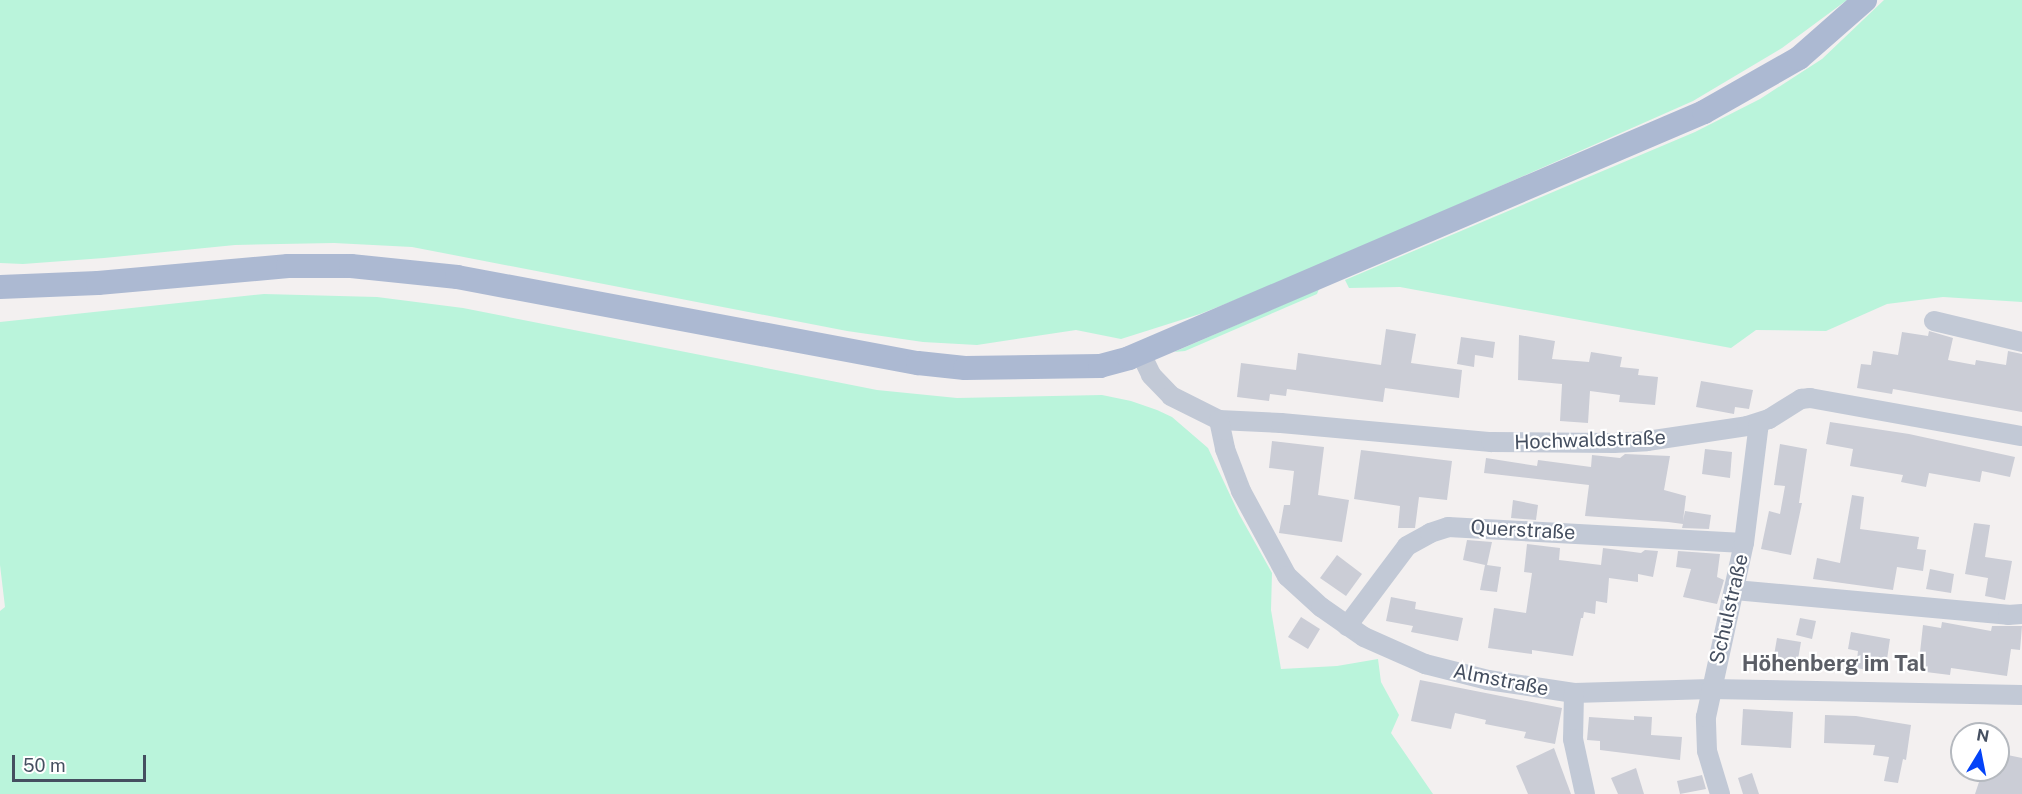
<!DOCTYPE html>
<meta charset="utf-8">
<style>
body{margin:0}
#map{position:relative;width:2022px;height:794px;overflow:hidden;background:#f3f0f0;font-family:"Public Sans",sans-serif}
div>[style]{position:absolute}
.green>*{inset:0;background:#baf4db}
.building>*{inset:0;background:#cbcdd6}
.minor>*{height:20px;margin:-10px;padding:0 10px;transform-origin:10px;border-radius:10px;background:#c2c9d6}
.major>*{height:24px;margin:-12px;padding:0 12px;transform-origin:12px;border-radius:12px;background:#acb9d2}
span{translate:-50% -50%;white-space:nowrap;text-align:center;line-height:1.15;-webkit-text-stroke:4.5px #fff;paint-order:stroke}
.street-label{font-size:20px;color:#454f60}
.quarter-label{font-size:22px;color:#5b5e66;font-weight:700}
.north{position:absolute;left:1950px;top:722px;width:60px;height:60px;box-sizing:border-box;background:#fff;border:2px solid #b5b9bf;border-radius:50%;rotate:10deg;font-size:16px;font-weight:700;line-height:24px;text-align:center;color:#454f60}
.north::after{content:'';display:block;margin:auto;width:21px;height:27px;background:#0443f8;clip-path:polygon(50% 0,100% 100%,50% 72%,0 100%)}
.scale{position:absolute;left:12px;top:755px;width:134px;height:27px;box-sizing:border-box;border:3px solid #454f60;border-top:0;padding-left:8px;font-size:18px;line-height:21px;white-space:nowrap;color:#454f60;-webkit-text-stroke:4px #fff;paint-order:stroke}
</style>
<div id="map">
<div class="green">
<div style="clip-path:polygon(0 0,1847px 0,1782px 48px,1693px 101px,1306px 272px,1200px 314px,1121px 339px,1076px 330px,977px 345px,923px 342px,847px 331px,412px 247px,334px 243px,235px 245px,104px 258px,23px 264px,0 263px)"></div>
<div style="clip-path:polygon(1884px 0,2022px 0,2022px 302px,1943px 297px,1887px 304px,1826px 331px,1756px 330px,1731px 348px,1400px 287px,1349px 288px,1345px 280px,1695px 132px,1760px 99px,1822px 59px)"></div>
<div style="clip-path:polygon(1319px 289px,1317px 294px,1185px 351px,1174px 352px)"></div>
<div style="clip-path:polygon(264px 294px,377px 297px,463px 308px,877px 390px,957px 398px,1102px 395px,1131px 401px,1157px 410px,1172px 417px,1208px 448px,1239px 514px,1272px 573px,1271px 610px,1281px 669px,1337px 666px,1378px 659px,1381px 682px,1399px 715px,1391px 733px,1433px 794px,0 794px,0 611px,5px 607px,0 565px,0 322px)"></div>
</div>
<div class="building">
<div style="clip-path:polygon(1386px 329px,1416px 334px,1411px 363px,1462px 370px,1459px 398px,1385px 388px,1383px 402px,1287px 389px,1286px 396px,1270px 394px,1269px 401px,1237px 397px,1241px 363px,1296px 370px,1298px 353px,1381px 365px)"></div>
<div style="clip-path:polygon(1929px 331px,1953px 338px,1948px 360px,1975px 365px,1976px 360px,2006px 365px,2008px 351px,2022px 354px,2022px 412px,1893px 389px,1892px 394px,1857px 388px,1861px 364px,1871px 365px,1873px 351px,1898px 355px,1902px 332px,1928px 336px)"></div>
<div style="clip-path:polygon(1519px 335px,1555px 341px,1552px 359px,1589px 362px,1591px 352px,1622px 357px,1620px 367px,1639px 369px,1638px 375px,1658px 377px,1655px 405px,1619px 402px,1620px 395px,1590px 391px,1588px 423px,1560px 421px,1562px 384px,1518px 380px)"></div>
<div style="clip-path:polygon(1461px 337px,1495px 342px,1493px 358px,1475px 355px,1474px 367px,1457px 364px)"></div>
<div style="clip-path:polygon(1701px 381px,1753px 390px,1749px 409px,1735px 407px,1734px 414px,1696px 407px)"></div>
<div style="clip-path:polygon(1830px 422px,1909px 434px,2015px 457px,2010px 477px,1982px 471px,1980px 482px,1929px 473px,1926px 487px,1901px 482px,1903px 475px,1850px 466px,1853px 449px,1826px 444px)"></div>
<div style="clip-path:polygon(1272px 441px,1324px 447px,1318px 495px,1349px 500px,1342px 542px,1279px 533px,1284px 505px,1290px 505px,1294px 471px,1269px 468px)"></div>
<div style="clip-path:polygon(1780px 444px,1807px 449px,1799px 503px,1802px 503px,1791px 555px,1761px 549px,1769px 511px,1780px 514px,1785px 486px,1774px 485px)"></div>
<div style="clip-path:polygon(1705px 449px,1732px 452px,1730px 478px,1702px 474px)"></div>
<div style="clip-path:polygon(1361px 450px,1452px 461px,1447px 500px,1419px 497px,1415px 528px,1398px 528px,1400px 506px,1354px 499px)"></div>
<div style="clip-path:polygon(1625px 454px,1670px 456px,1664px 490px,1686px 496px,1683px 521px,1685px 511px,1711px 515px,1709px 529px,1682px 528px,1683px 524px,1668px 522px,1585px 516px,1589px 485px,1484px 473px,1486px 458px,1537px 466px,1538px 460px,1591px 467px,1592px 455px,1620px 458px)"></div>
<div style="clip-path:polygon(1852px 495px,1864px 497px,1860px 529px,1919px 537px,1917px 549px,1926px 550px,1923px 571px,1897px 567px,1893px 590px,1813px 579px,1817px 558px,1840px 563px)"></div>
<div style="clip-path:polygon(1513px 500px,1538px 505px,1536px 520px,1511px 518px)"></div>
<div style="clip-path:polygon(1974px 523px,1990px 525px,1985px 557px,2012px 561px,2005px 600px,1985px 596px,1988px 578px,1965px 574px)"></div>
<div style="clip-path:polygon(1467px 540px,1492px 542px,1487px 565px,1501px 567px,1497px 592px,1480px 590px,1485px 565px,1463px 560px)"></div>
<div style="clip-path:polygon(1527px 544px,1560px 548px,1559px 560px,1601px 565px,1603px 548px,1641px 553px,1645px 550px,1658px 551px,1653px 577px,1638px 574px,1638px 582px,1609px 578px,1607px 603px,1596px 601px,1595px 614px,1584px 612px,1583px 618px,1581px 618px,1573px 656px,1532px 650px,1532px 654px,1488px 648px,1494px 608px,1526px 613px,1532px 573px,1524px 572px)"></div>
<div style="clip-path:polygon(1678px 551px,1720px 554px,1717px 577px,1724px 580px,1717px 604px,1683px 597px,1691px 569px,1676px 567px)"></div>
<div style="clip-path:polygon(1337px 555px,1362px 574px,1346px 596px,1320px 578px)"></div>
<div style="clip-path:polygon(1930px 569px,1954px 574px,1951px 593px,1926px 589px)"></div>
<div style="clip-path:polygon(1391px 597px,1416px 602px,1415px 609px,1463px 618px,1458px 641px,1411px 632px,1413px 626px,1386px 621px)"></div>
<div style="clip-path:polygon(1301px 617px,1320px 629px,1308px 649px,1288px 637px)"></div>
<div style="clip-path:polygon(1800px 618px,1816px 621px,1812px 639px,1796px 635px)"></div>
<div style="clip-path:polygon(1942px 622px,1991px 631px,1992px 626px,2022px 626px,2020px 650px,2011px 649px,2007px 676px,1951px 668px,1950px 675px,1918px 671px,1923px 625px,1941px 628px)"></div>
<div style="clip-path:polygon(1851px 632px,1890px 639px,1885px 673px,1856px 668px,1858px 651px,1848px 649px)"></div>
<div style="clip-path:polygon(1777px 638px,1801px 642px,1796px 671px,1772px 667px)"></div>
<div style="clip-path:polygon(1420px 680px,1562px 708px,1555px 744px,1524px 738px,1526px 732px,1485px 724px,1486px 720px,1455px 713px,1451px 729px,1411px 721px)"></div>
<div style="clip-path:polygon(1743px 709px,1793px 712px,1791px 748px,1741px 745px)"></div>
<div style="clip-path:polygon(1825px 715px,1856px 716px,1911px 725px,1906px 760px,1903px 759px,1898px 783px,1884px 781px,1889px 757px,1873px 755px,1875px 745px,1824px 743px)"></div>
<div style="clip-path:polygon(1634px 716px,1652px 717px,1651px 735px,1682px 737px,1680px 760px,1600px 750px,1600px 741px,1587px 740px,1589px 717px,1634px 720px)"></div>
<div style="clip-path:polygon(1554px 748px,1571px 794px,1528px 794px,1516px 766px)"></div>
<div style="clip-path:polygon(1998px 753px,2022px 758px,2022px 794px,1975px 794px,1983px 770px,1998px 770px)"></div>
<div style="clip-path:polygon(1636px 768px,1644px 794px,1618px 794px,1611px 778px)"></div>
<div style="clip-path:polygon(1752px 773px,1759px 794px,1743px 794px,1738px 778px)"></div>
<div style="clip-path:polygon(1702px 775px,1706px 789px,1680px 794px,1677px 781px)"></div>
</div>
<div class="minor">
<div style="left:1934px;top:321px;width:90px;rotate:13.4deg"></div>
<div style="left:1140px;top:352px;width:25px;rotate:64deg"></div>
<div style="left:1151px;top:375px;width:29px;rotate:46deg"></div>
<div style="left:1171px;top:396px;width:54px;rotate:26.6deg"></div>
<div style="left:1219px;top:420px;width:62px;rotate:2.8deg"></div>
<div style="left:1281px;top:423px;width:211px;rotate:5.2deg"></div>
<div style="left:1491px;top:442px;width:123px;rotate:0.5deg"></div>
<div style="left:1614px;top:443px;width:33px;rotate:-3deg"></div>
<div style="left:1647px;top:441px;width:101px;rotate:-8.5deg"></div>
<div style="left:1747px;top:426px;width:23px;rotate:-18deg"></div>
<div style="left:1769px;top:419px;width:38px;rotate:-32deg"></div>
<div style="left:1801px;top:399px;width:9px;rotate:-6deg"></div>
<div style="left:1810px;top:398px;width:215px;rotate:10.2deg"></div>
<div style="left:1219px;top:420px;width:30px;rotate:78deg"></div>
<div style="left:1225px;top:449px;width:45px;rotate:69.1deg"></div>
<div style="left:1241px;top:491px;width:97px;rotate:61.6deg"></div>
<div style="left:1287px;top:576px;width:46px;rotate:42.4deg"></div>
<div style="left:1321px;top:607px;width:52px;rotate:34.9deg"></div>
<div style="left:1364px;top:637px;width:67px;rotate:23.9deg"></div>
<div style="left:1425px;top:664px;width:65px;rotate:14.3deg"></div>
<div style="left:1488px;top:680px;width:87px;rotate:8.6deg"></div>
<div style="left:1574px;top:693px;width:137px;rotate:-1.7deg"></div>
<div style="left:1711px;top:689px;width:311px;rotate:1.1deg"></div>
<div style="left:1735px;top:590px;width:274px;rotate:5.2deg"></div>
<div style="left:2008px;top:615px;width:14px;rotate:-4deg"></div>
<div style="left:1347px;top:626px;width:100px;rotate:-53.1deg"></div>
<div style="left:1407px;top:546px;width:26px;rotate:-29deg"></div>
<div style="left:1430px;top:533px;width:19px;rotate:-18deg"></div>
<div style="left:1448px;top:527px;width:296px;rotate:3.1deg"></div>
<div style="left:1574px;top:693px;width:46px;rotate:91.2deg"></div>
<div style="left:1573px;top:739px;width:56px;rotate:77.7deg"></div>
<div style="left:1720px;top:794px;width:45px;rotate:-106.8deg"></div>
<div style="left:1707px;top:751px;width:34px;rotate:-92deg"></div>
<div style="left:1706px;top:717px;width:178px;rotate:-77.7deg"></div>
<div style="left:1744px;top:543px;width:121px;rotate:-82.9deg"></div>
</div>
<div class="major">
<div style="left:0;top:287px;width:98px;rotate:-2.3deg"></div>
<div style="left:98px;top:283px;width:191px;rotate:-5.1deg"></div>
<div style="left:288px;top:266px;width:63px"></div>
<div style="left:351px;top:266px;width:107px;rotate:5.9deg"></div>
<div style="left:457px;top:277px;width:469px;rotate:10.6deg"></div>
<div style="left:918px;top:363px;width:47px;rotate:6.1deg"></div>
<div style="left:965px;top:368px;width:135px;rotate:-0.8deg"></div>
<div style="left:1100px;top:366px;width:30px;rotate:-15deg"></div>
<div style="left:1129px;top:358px;width:625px;rotate:-23.16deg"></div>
<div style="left:1704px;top:112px;width:109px;rotate:-29.6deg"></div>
<div style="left:1799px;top:58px;width:88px;rotate:-41.3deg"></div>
</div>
<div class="street-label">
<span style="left:1590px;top:440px;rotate:-2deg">Hochwaldstraße</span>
<span style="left:1523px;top:530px;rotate:3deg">Querstraße</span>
<span style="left:1729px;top:609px;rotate:-77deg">Schulstraße</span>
<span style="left:1501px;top:680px;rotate:11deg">Almstraße</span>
</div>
<div class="quarter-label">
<span style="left:1834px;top:664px">Höhenberg im Tal</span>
</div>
<div class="north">N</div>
<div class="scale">50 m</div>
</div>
